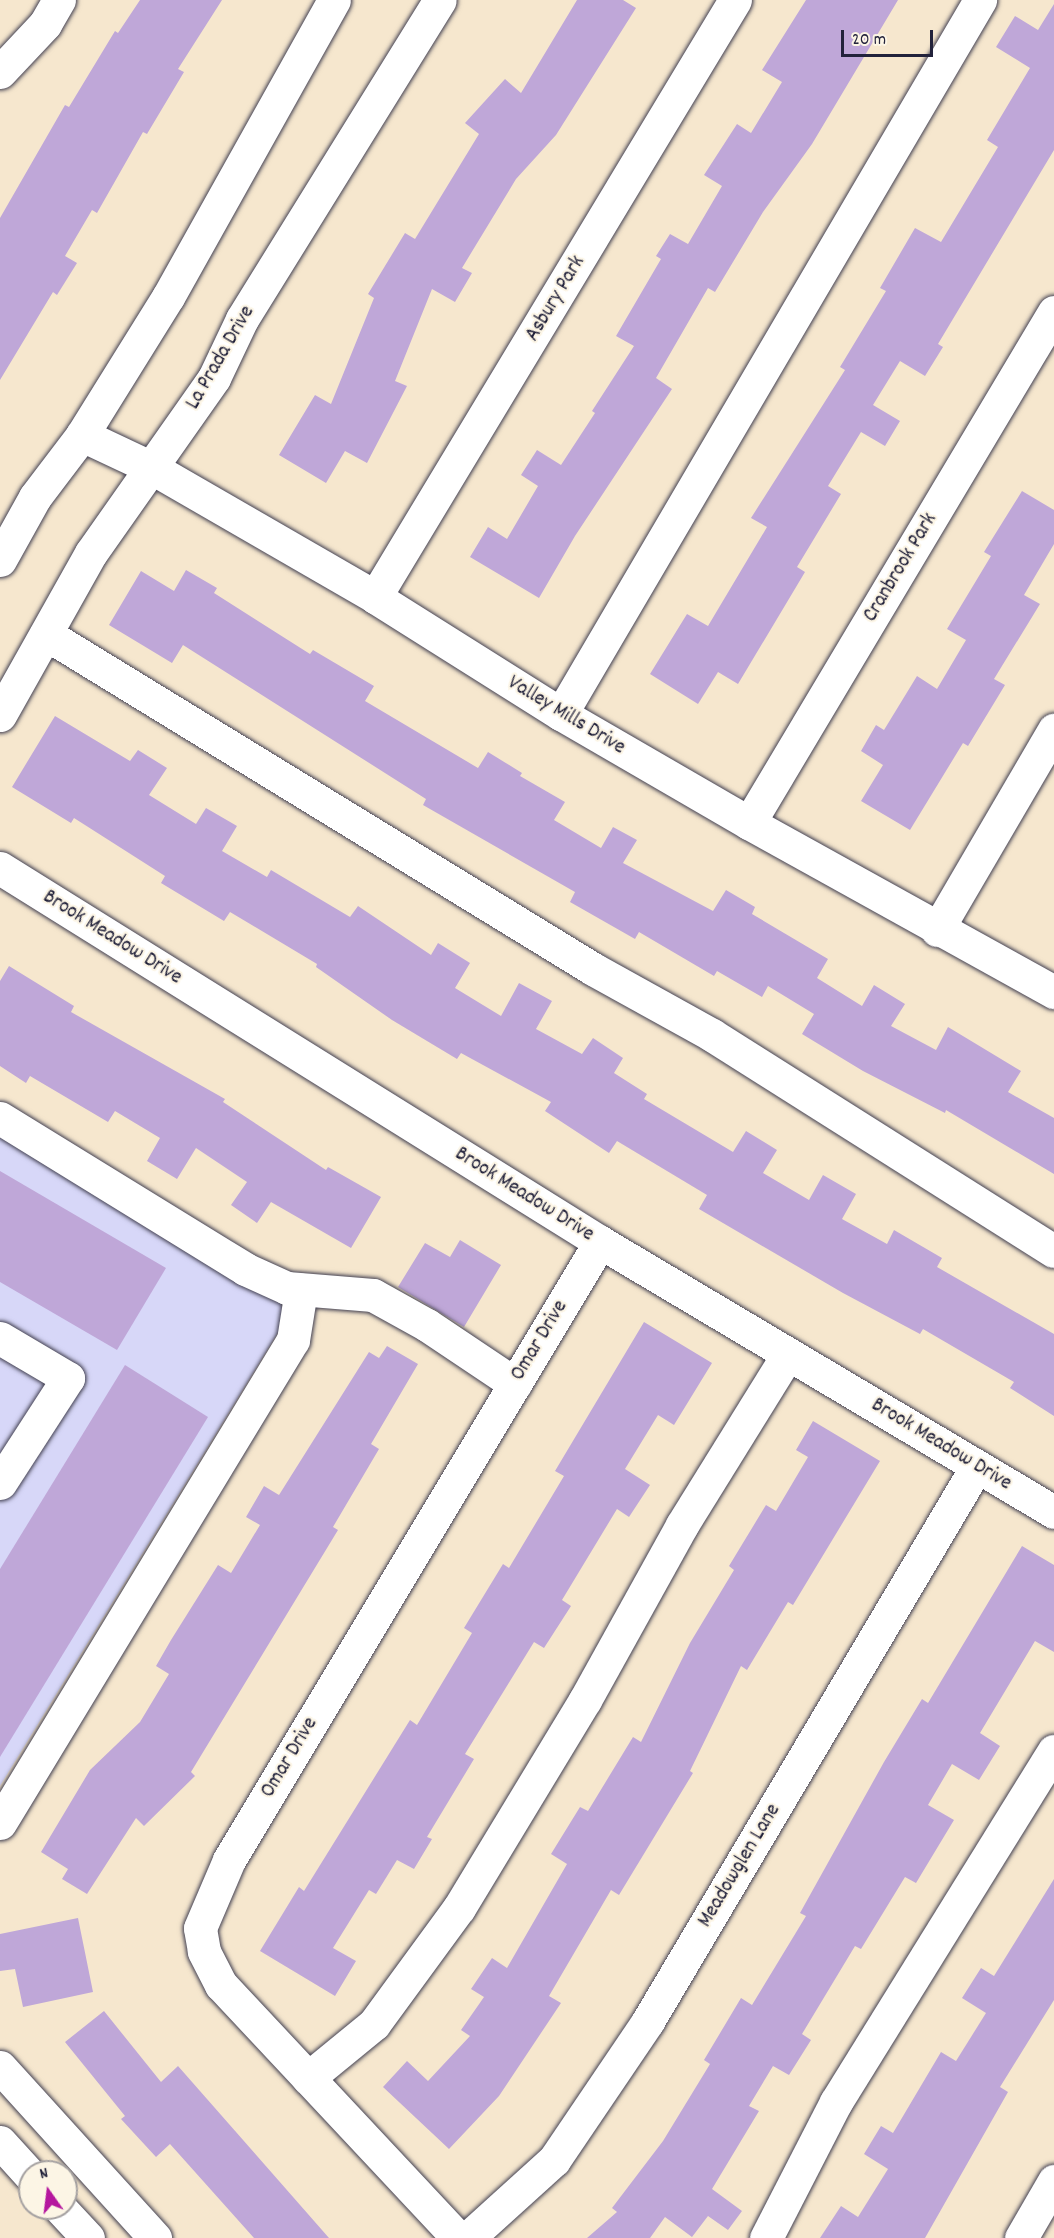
<!DOCTYPE html>
<style>
body{margin:0}
#map{position:relative;width:1054px;height:2238px;overflow:hidden;background:#f6e7ce;font-family:Dekko,sans-serif}
div>[style]{position:absolute}
.built>*{inset:0;background:#d7d7f8}
.building>*{inset:0;background:#bfa7d8}
.roads{filter:drop-shadow(0 0 2px #424051) drop-shadow(0 0 2px #424051)}
.minor>*{height:33px;margin:-16.5px;padding:0 16.5px;transform-origin:16.5px;border-radius:16.5px;background:#fff}
.major>*{height:33px;margin:-16.5px;padding:0 16.5px;transform-origin:16.5px;border-radius:16.5px;background:#fff}
span{translate:-50% -50%;white-space:nowrap;text-align:center;line-height:1.15;-webkit-text-stroke:4.5px #fcf5e5;paint-order:stroke}
.street-label{font-size:21px;color:#22223b}
.north{position:absolute;left:18px;top:2160px;width:60px;height:60px;box-sizing:border-box;background:#fcf5e5;border:2px solid #a5a1a1;border-radius:50%;rotate:346deg;font-size:16px;font-weight:700;line-height:24px;text-align:center;color:#22223b}
.north::after{content:'';display:block;margin:auto;width:21px;height:27px;background:#b5179e;clip-path:polygon(50% 0,100% 100%,50% 72%,0 100%)}
.scale{position:absolute;left:841px;top:30px;width:92px;height:27px;box-sizing:border-box;border:3px solid #22223b;border-top:0;padding-left:8px;font-size:18px;line-height:21px;white-space:nowrap;color:#22223b;-webkit-text-stroke:4px #fcf5e5;paint-order:stroke}
</style>
<div id="map">
<div class="built">
<div style="clip-path:polygon(0 1133px,280px 1299px,285px 1321px,0 1786px)"></div>
</div>
<div class="building">
<div style="clip-path:polygon(140px 0,222px 0,178px 69px,184px 72px,147px 134px,143px 132px,97px 213px,92px 210px,65px 256px,77px 263px,57px 295px,53px 292px,0 380px,0 218px,65px 105px,69px 107px,115px 31px,118px 33px)"></div>
<div style="clip-path:polygon(577px 0,623px 0,636px 8px,556px 135px,516px 179px,462px 268px,472px 273px,455px 302px,432px 289px,395px 381px,407px 386px,367px 463px,345px 451px,326px 483px,279px 455px,315px 395px,331px 404px,374px 298px,368px 294px,405px 233px,415px 239px,479px 134px,465px 123px,505px 79px,521px 93px)"></div>
<div style="clip-path:polygon(806px 0,898px 0,812px 144px,763px 212px,715px 292px,708px 288px,656px 378px,672px 389px,575px 536px,539px 598px,470px 557px,488px 527px,507px 539px,538px 486px,521px 475px,537px 450px,561px 465px,595px 413px,592px 411px,634px 346px,616px 336px,661px 259px,656px 256px,670px 234px,688px 244px,722px 186px,704px 175px,737px 124px,751px 133px,782px 82px,762px 70px)"></div>
<div style="clip-path:polygon(1054px 4px,1054px 150px,938px 344px,943px 347px,925px 376px,900px 361px,873px 405px,900px 421px,885px 446px,861px 432px,828px 486px,841px 494px,797px 567px,805px 572px,738px 684px,718px 672px,698px 704px,650px 674px,687px 614px,708px 626px,767px 527px,751px 518px,845px 370px,840px 367px,886px 291px,880px 288px,915px 228px,941px 242px,998px 147px,987px 140px,1030px 68px,996px 47px,1015px 16px,1038px 30px)"></div>
<div style="clip-path:polygon(1022px 491px,1054px 510px,1054px 544px,1024px 595px,1040px 604px,994px 679px,1005px 685px,968px 746px,963px 743px,910px 830px,861px 801px,883px 765px,861px 751px,876px 725px,884px 730px,917px 676px,937px 689px,966px 640px,947px 629px,991px 556px,984px 552px)"></div>
<div style="clip-path:polygon(186px 570px,217px 588px,214px 593px,310px 654px,313px 650px,374px 686px,365px 701px,478px 768px,488px 752px,522px 773px,520px 776px,565px 802px,554px 820px,601px 848px,613px 827px,637px 840px,623px 863px,713px 911px,726px 890px,755px 907px,752px 914px,828px 959px,817px 978px,862px 1006px,874px 985px,905px 1004px,891px 1026px,936px 1050px,948px 1027px,1021px 1071px,1008px 1092px,1054px 1118px,1054px 1174px,946px 1110px,945px 1113px,863px 1071px,802px 1034px,814px 1014px,768px 986px,762px 997px,717px 971px,714px 976px,639px 932px,635px 939px,570px 902px,575px 892px,423px 805px,426px 799px,183px 645px,172px 663px,109px 625px,141px 571px,174px 591px)"></div>
<div style="clip-path:polygon(55px 716px,130px 761px,138px 750px,167px 768px,149px 795px,196px 824px,206px 808px,237px 826px,222px 851px,267px 877px,271px 870px,350px 917px,358px 906px,431px 955px,438px 943px,470px 963px,455px 988px,501px 1016px,519px 983px,552px 1001px,536px 1029px,582px 1054px,593px 1038px,623px 1058px,614px 1073px,647px 1094px,644px 1099px,733px 1152px,746px 1131px,777px 1150px,763px 1173px,809px 1200px,823px 1175px,856px 1194px,842px 1219px,887px 1244px,894px 1230px,942px 1258px,937px 1267px,1054px 1334px,1054px 1416px,1010px 1388px,1014px 1382px,923px 1329px,920px 1334px,843px 1293px,699px 1209px,707px 1195px,617px 1141px,609px 1153px,545px 1111px,551px 1102px,461px 1053px,457px 1059px,392px 1020px,316px 967px,317px 964px,230px 912px,224px 921px,161px 883px,165px 876px,74px 818px,71px 823px,12px 787px)"></div>
<div style="clip-path:polygon(9px 966px,74px 1006px,71px 1012px,225px 1099px,223px 1102px,326px 1170px,328px 1167px,381px 1197px,351px 1248px,271px 1202px,257px 1223px,231px 1205px,247px 1182px,196px 1148px,177px 1179px,147px 1161px,160px 1138px,115px 1111px,108px 1122px,30px 1076px,26px 1083px,0 1066px,0 981px)"></div>
<div style="clip-path:polygon(0 1171px,166px 1268px,117px 1350px,0 1282px)"></div>
<div style="clip-path:polygon(460px 1240px,501px 1265px,464px 1327px,398px 1287px,425px 1243px,450px 1257px)"></div>
<div style="clip-path:polygon(644px 1322px,712px 1363px,674px 1425px,658px 1415px,625px 1469px,650px 1485px,629px 1517px,617px 1509px,562px 1600px,571px 1606px,544px 1648px,534px 1642px,465px 1754px,474px 1759px,427px 1837px,432px 1839px,414px 1869px,397px 1860px,376px 1894px,369px 1890px,333px 1948px,356px 1961px,335px 1996px,260px 1951px,299px 1887px,304px 1891px,410px 1720px,417px 1725px,472px 1633px,464px 1628px,503px 1564px,509px 1568px,564px 1476px,555px 1471px)"></div>
<div style="clip-path:polygon(387px 1346px,418px 1364px,371px 1444px,379px 1449px,333px 1527px,338px 1530px,191px 1772px,195px 1776px,144px 1826px,136px 1818px,87px 1894px,62px 1879px,68px 1869px,41px 1852px,90px 1770px,140px 1722px,169px 1674px,156px 1666px,171px 1640px,218px 1565px,231px 1573px,260px 1525px,246px 1517px,264px 1486px,279px 1495px,369px 1352px,379px 1358px)"></div>
<div style="clip-path:polygon(125px 1365px,208px 1417px,0 1757px,0 1569px)"></div>
<div style="clip-path:polygon(813px 1421px,880px 1461px,793px 1605px,788px 1602px,747px 1670px,741px 1666px,690px 1771px,693px 1773px,619px 1895px,611px 1890px,549px 1996px,561px 2003px,499px 2096px,449px 2149px,383px 2087px,407px 2061px,428px 2081px,470px 2036px,461px 2030px,484px 1997px,471px 1989px,492px 1958px,507px 1968px,567px 1864px,551px 1854px,580px 1807px,588px 1811px,633px 1737px,641px 1742px,690px 1643px,734px 1570px,729px 1566px,766px 1505px,776px 1511px,808px 1457px,796px 1450px)"></div>
<div style="clip-path:polygon(1022px 1546px,1054px 1565px,1054px 1652px,1035px 1641px,980px 1733px,1000px 1746px,979px 1780px,952px 1764px,928px 1805px,954px 1820px,916px 1883px,905px 1877px,861px 1949px,855px 1946px,802px 2034px,811px 2040px,789px 2075px,773px 2066px,749px 2106px,759px 2111px,712px 2189px,742px 2211px,728px 2230px,708px 2216px,692px 2237px,665px 2217px,650px 2238px,587px 2238px,617px 2212px,612px 2208px,663px 2141px,710px 2064px,704px 2060px,741px 1998px,752px 2005px,806px 1916px,800px 1913px,884px 1762px,922px 1699px,928px 1703px)"></div>
<div style="clip-path:polygon(1054px 1879px,1054px 2000px,1000px 2087px,1008px 2092px,925px 2238px,820px 2238px,841px 2206px,858px 2217px,888px 2169px,864px 2154px,881px 2126px,893px 2133px,941px 2052px,956px 2061px,986px 2013px,962px 1998px,981px 1968px,994px 1976px)"></div>
<div style="clip-path:polygon(78px 1918px,93px 1992px,23px 2007px,15px 1969px,0 1971px,0 1934px)"></div>
<div style="clip-path:polygon(104px 2011px,161px 2082px,178px 2066px,329px 2238px,254px 2238px,170px 2144px,156px 2157px,121px 2119px,125px 2116px,65px 2042px)"></div>
</div>
<div class="roads">
<div class="minor">
<div style="left:0;top:72px;width:66px;rotate:-46.8deg"></div>
<div style="left:45px;top:24px;width:28px;rotate:-60deg"></div>
<div style="left:82px;top:435px;width:77px;rotate:25.2deg"></div>
<div style="left:152px;top:468px;width:258px;rotate:30deg"></div>
<div style="left:375px;top:597px;width:220px;rotate:32.2deg"></div>
<div style="left:561px;top:714px;width:217px;rotate:30.1deg"></div>
<div style="left:749px;top:823px;width:349px;rotate:29deg"></div>
<div style="left:375px;top:597px;width:697px;rotate:-58.91deg"></div>
<div style="left:46px;top:634px;width:641px;rotate:31.48deg"></div>
<div style="left:593px;top:969px;width:136px;rotate:29deg"></div>
<div style="left:712px;top:1035px;width:404px;rotate:32.3deg"></div>
<div style="left:561px;top:714px;width:828px;rotate:-59.59deg"></div>
<div style="left:749px;top:823px;width:595px;rotate:-59.17deg"></div>
<div style="left:0;top:868px;width:707px;rotate:31.94deg"></div>
<div style="left:600px;top:1242px;width:528px;rotate:30.74deg"></div>
<div style="left:937px;top:930px;width:232px;rotate:-59.7deg"></div>
<div style="left:0;top:1118px;width:288px;rotate:31.6deg"></div>
<div style="left:245px;top:1269px;width:46px;rotate:24.3deg"></div>
<div style="left:287px;top:1288px;width:86px;rotate:4.7deg"></div>
<div style="left:373px;top:1295px;width:62px;rotate:29.1deg"></div>
<div style="left:427px;top:1325px;width:106px;rotate:33.8deg"></div>
<div style="left:0;top:1338px;width:79px;rotate:30.5deg"></div>
<div style="left:68px;top:1378px;width:125px;rotate:122.9deg"></div>
<div style="left:0;top:1823px;width:565px;rotate:-58.76deg"></div>
<div style="left:293px;top:1340px;width:51px;rotate:-80.9deg"></div>
<div style="left:0;top:2067px;width:231px;rotate:47.8deg"></div>
<div style="left:308px;top:2078px;width:85px;rotate:-39.3deg"></div>
<div style="left:374px;top:2024px;width:144px;rotate:-53.8deg"></div>
<div style="left:459px;top:1908px;width:243px;rotate:-58.8deg"></div>
<div style="left:585px;top:1700px;width:200px;rotate:-61deg"></div>
<div style="left:682px;top:1525px;width:201px;rotate:-58.2deg"></div>
<div style="left:458px;top:2238px;width:347px;rotate:-133.1deg"></div>
<div style="left:221px;top:1985px;width:38px;rotate:-117deg"></div>
<div style="left:204px;top:1951px;width:23px;rotate:-100deg"></div>
<div style="left:200px;top:1928px;width:74px;rotate:-66.9deg"></div>
<div style="left:229px;top:1860px;width:721px;rotate:-59.02deg"></div>
<div style="left:468px;top:2238px;width:116px;rotate:-42.2deg"></div>
<div style="left:554px;top:2160px;width:168px;rotate:-55.9deg"></div>
<div style="left:648px;top:2021px;width:645px;rotate:-59.34deg"></div>
<div style="left:766px;top:2238px;width:153px;rotate:-62.8deg"></div>
<div style="left:836px;top:2102px;width:413px;rotate:-58.2deg"></div>
<div style="left:1021px;top:2238px;width:66px;rotate:-59.9deg"></div>
</div>
<div class="major">
<div style="left:0;top:560px;width:72px;rotate:-60.9deg"></div>
<div style="left:35px;top:497px;width:78px;rotate:-52.8deg"></div>
<div style="left:82px;top:435px;width:163px;rotate:-58.1deg"></div>
<div style="left:168px;top:297px;width:340px;rotate:-60.8deg"></div>
<div style="left:0;top:715px;width:186px;rotate:-60.7deg"></div>
<div style="left:91px;top:553px;width:214px;rotate:-54.9deg"></div>
<div style="left:214px;top:378px;width:65px;rotate:-64.6deg"></div>
<div style="left:242px;top:319px;width:375px;rotate:-58.2deg"></div>
<div style="left:0;top:2142px;width:45px;rotate:47.7deg"></div>
<div style="left:60px;top:2208px;width:41px;rotate:47deg"></div>
</div>
</div>
<div class="street-label">
<span style="left:556px;top:299px;rotate:-59deg">Asbury Park</span>
<span style="left:221px;top:358px;rotate:-60deg">La Prada Drive</span>
<span style="left:901px;top:568px;rotate:-59deg">Cranbrook Park</span>
<span style="left:566px;top:716px;rotate:31deg">Valley Mills Drive</span>
<span style="left:112px;top:938px;rotate:32deg">Brook Meadow Drive</span>
<span style="left:524px;top:1195px;rotate:32deg">Brook Meadow Drive</span>
<span style="left:540px;top:1341px;rotate:-59deg">Omar Drive</span>
<span style="left:941px;top:1445px;rotate:31deg">Brook Meadow Drive</span>
<span style="left:290px;top:1758px;rotate:-59deg">Omar Drive</span>
<span style="left:740px;top:1866px;rotate:-59deg">Meadowglen Lane</span>
</div>
<div class="north">N</div>
<div class="scale">20 m</div>
</div>
